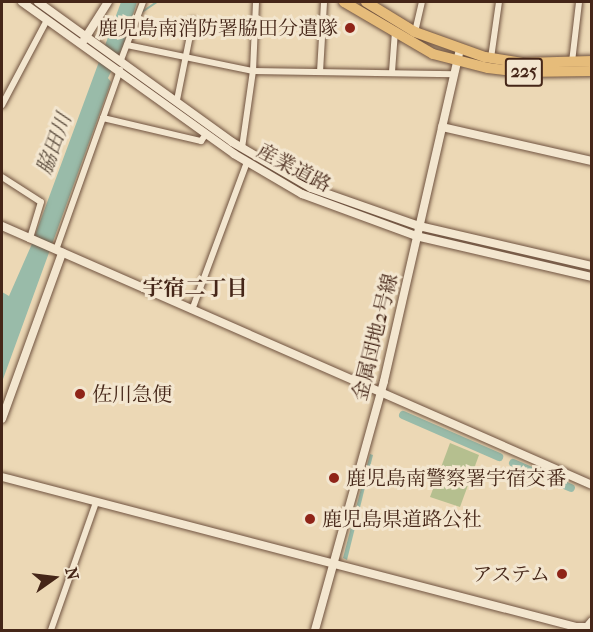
<!DOCTYPE html>
<meta charset="utf-8">
<style>
body{margin:0}
#map{position:relative;width:593px;height:632px;overflow:hidden;background:#ecd8b5;font-family:"IM FELL French Canon","Noto Serif JP",serif}
div>[style]{position:absolute}
.green>*{inset:0;background:#b5bf8f}
.water>*{inset:0;background:#99bba9}
.stream>*{height:2px;margin:-1px;padding:0 1px;transform-origin:1px;border-radius:1px;background:#99bba9}
.canal>*{height:8px;margin:-4px;padding:0 4px;transform-origin:4px;border-radius:4px;background:#99bba9}
.roads{filter:drop-shadow(0 0 2px #6f523f) drop-shadow(0 0 2px #6f523f)}
.minor>*{height:6px;margin:-3px;padding:0 3px;transform-origin:3px;border-radius:3px;background:#f3e6cf}
.tertiary>*{height:8px;margin:-4px;padding:0 4px;transform-origin:4px;border-radius:4px;background:#f3e6cf}
.secondary>*{height:8px;margin:-4px;padding:0 4px;transform-origin:4px;border-radius:4px;background:#f3e6cf}
.trunk>*{height:10px;margin:-5px;padding:0 5px;transform-origin:5px;border-radius:5px;background:#e6bc7a}
.dots>*{width:16px;height:16px;translate:-50% -50%;box-sizing:border-box;border:3px solid #f3e6cf;border-radius:50%}
span{translate:-50% -50%;white-space:nowrap;text-align:center;line-height:1.15;-webkit-text-stroke:6px #f3e6cf;paint-order:stroke}
.shield-label span{padding:2px 4px;background:#f3e6cf;border:2px solid;border-radius:4px;-webkit-text-stroke-width:0}
.shield-label{font-size:18px;color:#452618;font-weight:700}
.poi-label{font-size:20px;color:#452618}
.right{translate:-100% -50%;text-align:right}
.left{translate:0 -50%;text-align:left}
.street-label{font-size:20px;color:#452618}
.water-label{font-size:21px;color:#5a4b3c;font-style:italic}
.neighbourhood-label{font-size:21px;color:#452618;font-weight:700}
.frame{position:absolute;inset:0;border:3px solid #452618;pointer-events:none}
.north{position:absolute;left:24px;top:548px;width:60px;height:60px;-webkit-text-stroke:4px #f3e6cf;paint-order:stroke;rotate:76deg;font-size:16px;font-weight:700;line-height:24px;text-align:center;color:#452618}
.north::after{content:'';display:block;margin:auto;width:21px;height:27px;background:#452618;clip-path:polygon(50% 0,100% 100%,50% 72%,0 100%)}
</style>
<div id="map">
<div class="green">
<div style="clip-path:polygon(450px 443px,479px 455px,460px 507px,430px 497px)"></div>
</div>
<div class="water">
<div style="clip-path:polygon(121px 2px,137px 2px,123px 46px,108px 78px,111px 82px,2px 382px,2px 292px,9px 296px,31px 246px)"></div>
<div style="clip-path:polygon(370px 454px,373px 455px,347px 560px,343px 558px)"></div>
</div>
<div class="stream">
<div style="left:142px;top:12px;width:18px;rotate:-34deg"></div>
</div>
<div class="canal">
<div style="left:403px;top:415px;width:105px;rotate:23.6deg"></div>
<div style="left:513px;top:463px;width:63px;rotate:23.3deg"></div>
</div>
<div class="roads">
<div class="minor">
<div style="left:415px;top:32px;width:31px;rotate:-77deg"></div>
<div style="left:127px;top:45px;width:129px;rotate:11.7deg"></div>
<div style="left:253px;top:71px;width:201px;rotate:0.9deg"></div>
<div style="left:491px;top:58px;width:57px;rotate:-81.9deg"></div>
<div style="left:121px;top:60px;width:62px;rotate:-69.2deg"></div>
<div style="left:572px;top:62px;width:60px;rotate:-83.3deg"></div>
<div style="left:320px;top:72px;width:70px;rotate:-86.7deg"></div>
<div style="left:392px;top:72px;width:41px;rotate:-85.8deg"></div>
<div style="left:177px;top:100px;width:81px;rotate:-78.6deg"></div>
<div style="left:2px;top:105px;width:96px;rotate:-62.1deg"></div>
<div style="left:103px;top:118px;width:51px;rotate:-70.5deg"></div>
<div style="left:242px;top:148px;width:78px;rotate:-81.9deg"></div>
<div style="left:253px;top:71px;width:69px;rotate:-87.5deg"></div>
<div style="left:2px;top:177px;width:46px;rotate:32.7deg"></div>
<div style="left:41px;top:202px;width:39px;rotate:107deg"></div>
<div style="left:56px;top:250px;width:140px;rotate:-70.4deg"></div>
<div style="left:103px;top:118px;width:101px;rotate:13.2deg"></div>
<div style="left:201px;top:141px;width:9px;rotate:-54deg"></div>
<div style="left:192px;top:310px;width:158px;rotate:-69.6deg"></div>
<div style="left:51px;top:630px;width:136px;rotate:-70.6deg"></div>
</div>
<div class="tertiary">
<div style="left:84px;top:40px;width:45px;rotate:-57.7deg"></div>
<div style="left:442px;top:127px;width:154px;rotate:12.8deg"></div>
<div style="left:2px;top:226px;width:644px;rotate:23.7deg"></div>
<div style="left:2px;top:419px;width:177px;rotate:-70.1deg"></div>
<div style="left:2px;top:477px;width:593px;rotate:14.65deg"></div>
<div style="left:576px;top:627px;width:11px"></div>
<div style="left:587px;top:627px;width:8px;rotate:-50deg"></div>
<div style="left:315px;top:630px;width:258px;rotate:-74.5deg"></div>
<div style="left:384px;top:381px;width:340px;rotate:-77.1deg"></div>
</div>
<div class="secondary">
<div style="left:22px;top:2px;width:261px;rotate:35.6deg"></div>
<div style="left:234px;top:154px;width:79px;rotate:30.5deg"></div>
<div style="left:302px;top:194px;width:121px;rotate:20.2deg"></div>
<div style="left:416px;top:236px;width:181px;rotate:13.1deg"></div>
<div style="left:38px;top:2px;width:239px;rotate:35.8deg"></div>
<div style="left:232px;top:142px;width:91px;rotate:30.2deg"></div>
<div style="left:311px;top:188px;width:114px;rotate:19.4deg"></div>
<div style="left:419px;top:226px;width:178px;rotate:13deg"></div>
</div>
<div class="trunk">
<div style="left:344px;top:2px;width:103px;rotate:30.3deg"></div>
<div style="left:433px;top:54px;width:57px;rotate:14.3deg"></div>
<div style="left:488px;top:68px;width:34px;rotate:7deg"></div>
<div style="left:522px;top:72px;width:70px;rotate:-0.8deg"></div>
<div style="left:366px;top:2px;width:57px;rotate:31.5deg"></div>
<div style="left:415px;top:32px;width:74px;rotate:19.7deg"></div>
<div style="left:485px;top:57px;width:38px;rotate:9deg"></div>
<div style="left:523px;top:63px;width:69px;rotate:-1.7deg"></div>
</div>
</div>
<div class="dots">
<div style="left:350px;top:28px;background:#8f2418"></div>
<div style="left:80px;top:394px;background:#8f2418"></div>
<div style="left:334px;top:478px;background:#8f2418"></div>
<div style="left:310px;top:519px;background:#8f2418"></div>
<div style="left:562px;top:574px;background:#8f2418"></div>
</div>
<div class="shield-label">
<span style="left:524px;top:72px">225</span>
</div>
<div class="poi-label">
<span class="right" style="left:338px;top:28px">鹿児島南消防署脇田分遣隊</span>
<span class="left" style="left:92px;top:394px">佐川急便</span>
<span class="left" style="left:346px;top:478px">鹿児島南警察署宇宿交番</span>
<span class="left" style="left:322px;top:519px">鹿児島県道路公社</span>
<span class="right" style="left:550px;top:574px">アステム</span>
</div>
<div class="street-label">
<span style="left:294px;top:168px;rotate:28deg">産業道路</span>
<span style="left:375px;top:337px;rotate:-76deg">金属団地2号線</span>
</div>
<div class="water-label">
<span style="left:54px;top:144px;rotate:-70deg">脇田川</span>
</div>
<div class="neighbourhood-label">
<span style="left:195px;top:288px">宇宿二丁目</span>
</div>
<div class="frame"></div>
<div class="north">N</div>
</div>
